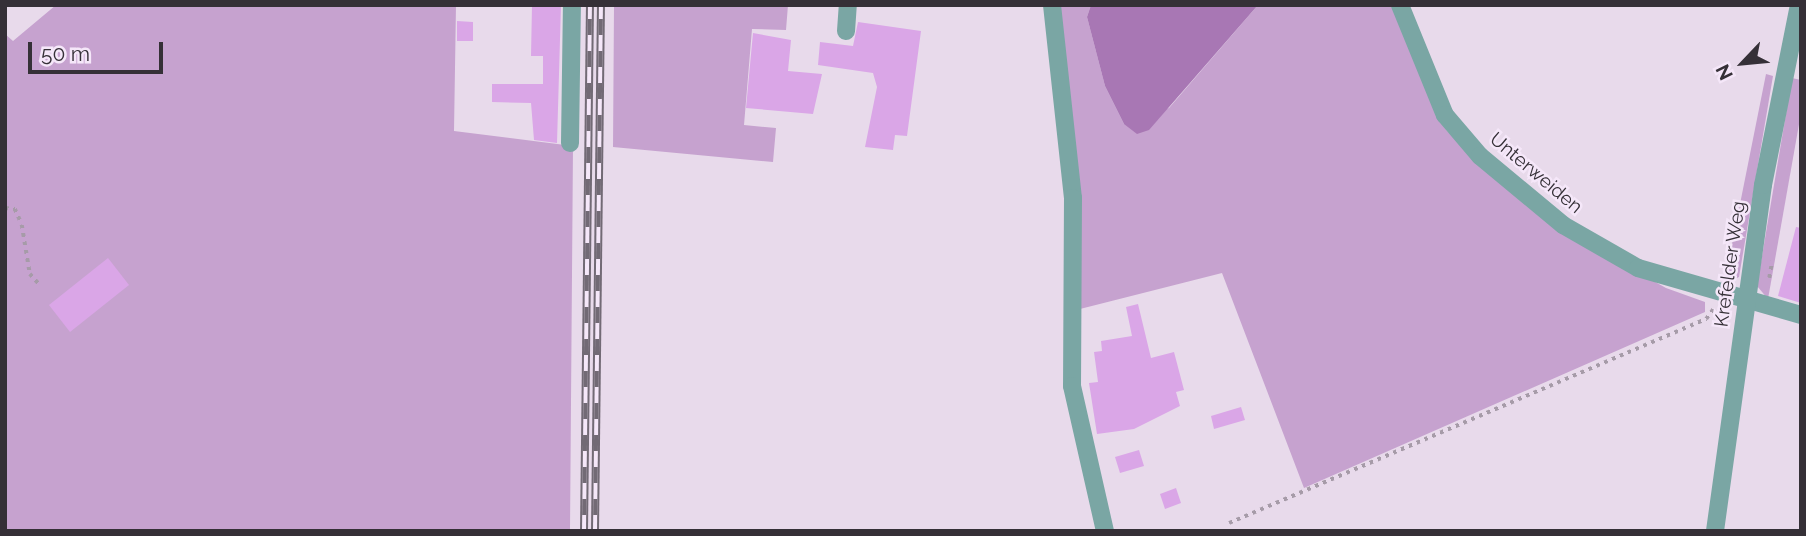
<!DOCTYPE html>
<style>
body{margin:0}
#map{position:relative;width:1806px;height:536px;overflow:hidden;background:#e8daeb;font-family:Raleway,sans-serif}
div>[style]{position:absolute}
.green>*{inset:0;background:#c6a2cf}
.water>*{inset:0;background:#a877b4}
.building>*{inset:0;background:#daa6e7}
.path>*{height:3.5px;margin-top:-1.75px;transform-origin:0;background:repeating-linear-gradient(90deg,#a69ba8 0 3.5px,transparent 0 8.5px)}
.minor>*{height:18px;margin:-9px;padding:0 9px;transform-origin:9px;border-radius:9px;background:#7aa6a4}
.rail>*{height:8px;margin-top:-4px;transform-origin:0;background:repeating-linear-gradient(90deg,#f5e7f9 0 16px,#726a75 0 32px);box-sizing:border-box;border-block:2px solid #726a75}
span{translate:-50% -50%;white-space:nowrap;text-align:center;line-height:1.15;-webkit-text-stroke:5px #f5e7f9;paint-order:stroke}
.street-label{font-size:19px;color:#353037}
.frame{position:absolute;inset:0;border:7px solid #353037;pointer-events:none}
.north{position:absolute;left:1708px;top:28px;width:70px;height:70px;-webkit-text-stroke:5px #f5e7f9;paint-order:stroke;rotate:244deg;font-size:19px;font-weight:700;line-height:28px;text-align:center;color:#353037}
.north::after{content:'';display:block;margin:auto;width:24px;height:32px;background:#353037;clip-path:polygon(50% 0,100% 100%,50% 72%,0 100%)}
.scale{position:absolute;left:28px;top:42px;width:135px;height:32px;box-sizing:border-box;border:4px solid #353037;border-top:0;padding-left:9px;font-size:21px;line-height:24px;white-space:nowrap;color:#353037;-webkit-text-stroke:5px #f5e7f9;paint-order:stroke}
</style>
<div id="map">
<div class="green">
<div style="clip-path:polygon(56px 5px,456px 5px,454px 131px,573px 146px,570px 531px,5px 531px,5px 34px,13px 41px)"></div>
<div style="clip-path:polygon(614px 5px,788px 5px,786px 30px,752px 29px,744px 125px,776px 128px,773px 162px,613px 147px)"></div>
<div style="clip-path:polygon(1056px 5px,1091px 5px,1087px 17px,1105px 86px,1124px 124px,1169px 108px,1258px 5px,1393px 5px,1447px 131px,1561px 229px,1666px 288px,1705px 302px,1705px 312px,1304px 488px,1222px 273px,1076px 310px)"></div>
<div style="clip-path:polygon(1766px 74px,1773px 76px,1739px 277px,1724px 284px)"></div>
<div style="clip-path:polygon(1792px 78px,1801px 80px,1801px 113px,1768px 299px,1757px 286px)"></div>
</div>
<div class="water">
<div style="clip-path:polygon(1091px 5px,1258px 5px,1149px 130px,1137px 134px,1124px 124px,1105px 86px,1087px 17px)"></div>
</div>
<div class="building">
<div style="clip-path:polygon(532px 5px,561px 5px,557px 143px,534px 140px,531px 103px,492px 102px,492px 84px,543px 84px,543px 56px,531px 56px)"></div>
<div style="clip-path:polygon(457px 21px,473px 22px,473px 41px,457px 41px)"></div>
<div style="clip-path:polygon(858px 22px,921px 31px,907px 136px,895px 135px,893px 150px,865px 147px,877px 87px,873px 73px,818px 65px,820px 42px,853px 46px)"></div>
<div style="clip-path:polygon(753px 33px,791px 40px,788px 71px,822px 74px,813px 114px,746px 108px)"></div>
<div style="clip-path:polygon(1796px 227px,1801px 228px,1801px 303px,1778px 296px)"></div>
<div style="clip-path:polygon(108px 258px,129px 285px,70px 332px,49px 305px)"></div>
<div style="clip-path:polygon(1138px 304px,1151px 358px,1174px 352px,1184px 390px,1176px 392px,1180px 406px,1134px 429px,1097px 434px,1089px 383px,1098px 382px,1094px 352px,1102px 351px,1101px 341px,1132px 336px,1126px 307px)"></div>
<div style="clip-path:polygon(1241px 407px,1245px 420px,1214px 429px,1211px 416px)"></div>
<div style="clip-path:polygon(1139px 450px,1144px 466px,1120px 473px,1115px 457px)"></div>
<div style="clip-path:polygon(1176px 488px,1181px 503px,1165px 509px,1160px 494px)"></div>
</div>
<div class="path">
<div style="left:5px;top:208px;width:10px;rotate:6deg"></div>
<div style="left:15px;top:209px;width:17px;rotate:66deg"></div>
<div style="left:22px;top:225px;width:50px;rotate:80.7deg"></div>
<div style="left:30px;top:274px;width:13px;rotate:48deg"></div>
<div style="left:1769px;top:278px;width:17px;rotate:-80deg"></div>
<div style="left:1229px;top:523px;width:519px;rotate:-23.16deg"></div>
<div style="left:1706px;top:319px;width:14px;rotate:-54deg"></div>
</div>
<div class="minor">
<div style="left:1052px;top:5px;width:194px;rotate:83.8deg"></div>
<div style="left:1073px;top:198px;width:188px;rotate:90.3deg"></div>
<div style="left:1072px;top:386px;width:149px;rotate:77.2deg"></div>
<div style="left:1400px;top:5px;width:119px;rotate:67.8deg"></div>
<div style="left:1445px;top:115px;width:54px;rotate:49.5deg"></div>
<div style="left:1480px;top:156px;width:108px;rotate:39.7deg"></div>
<div style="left:1563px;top:225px;width:86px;rotate:29.8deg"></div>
<div style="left:1638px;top:268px;width:170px;rotate:16.1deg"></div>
<div style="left:846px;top:31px;width:26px;rotate:-86deg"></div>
<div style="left:570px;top:143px;width:138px;rotate:-89.2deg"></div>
<div style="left:1715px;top:531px;width:349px;rotate:-82.1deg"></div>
<div style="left:1763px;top:185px;width:184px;rotate:-78.7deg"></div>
</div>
<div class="rail">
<div style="left:584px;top:531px;width:526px;rotate:-89.35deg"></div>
<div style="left:595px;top:531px;width:526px;rotate:-89.35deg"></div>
</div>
<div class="street-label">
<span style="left:1536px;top:173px;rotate:40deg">Unterweiden</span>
<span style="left:1730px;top:264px;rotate:-82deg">Krefelder Weg</span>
</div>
<div class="frame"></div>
<div class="north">N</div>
<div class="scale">50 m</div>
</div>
